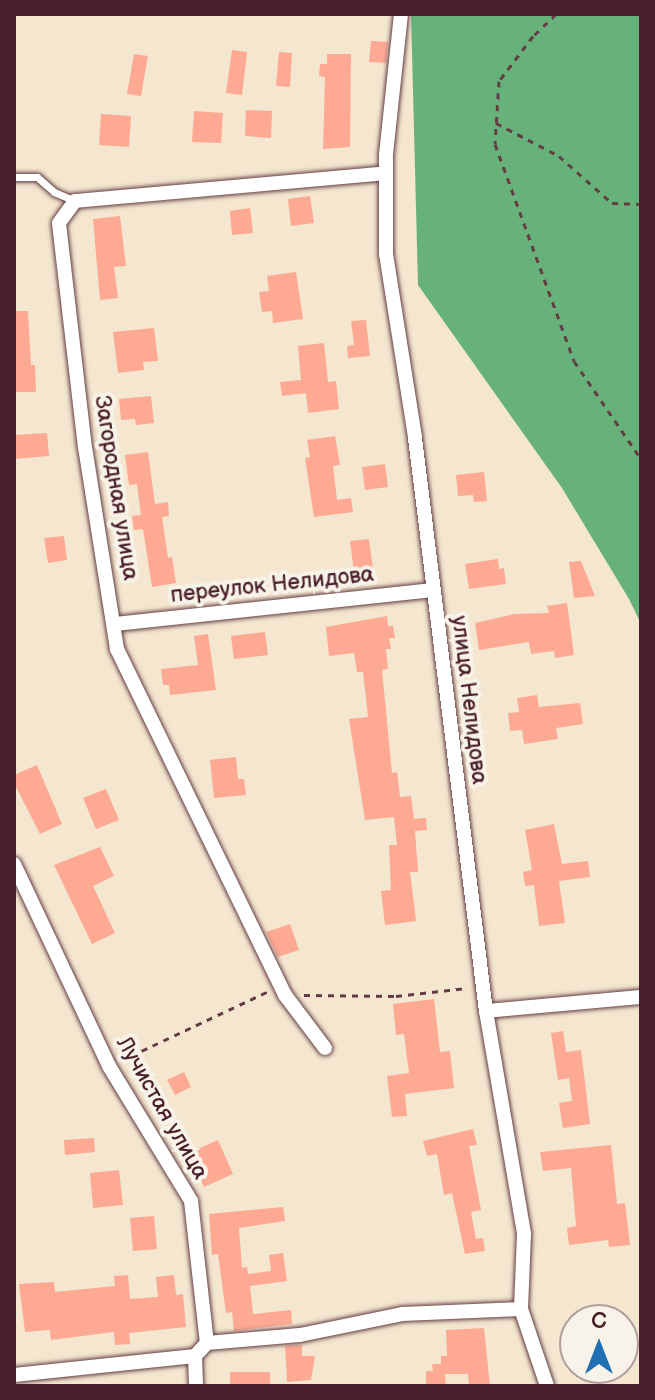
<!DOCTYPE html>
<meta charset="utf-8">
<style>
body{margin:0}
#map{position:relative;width:655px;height:1400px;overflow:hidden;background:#f4e6cf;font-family:"Balsamiq Sans",sans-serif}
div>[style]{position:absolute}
.forest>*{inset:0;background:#66b27a}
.building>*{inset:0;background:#fda993}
.path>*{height:3px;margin-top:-1.5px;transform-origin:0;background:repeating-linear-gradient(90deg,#643d44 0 6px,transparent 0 12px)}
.roads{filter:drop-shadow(0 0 2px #643d44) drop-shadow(0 0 2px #643d44)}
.lane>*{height:7px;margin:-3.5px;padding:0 3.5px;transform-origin:3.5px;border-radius:3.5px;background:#fff}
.street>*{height:14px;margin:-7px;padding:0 7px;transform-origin:7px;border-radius:7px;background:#fff}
span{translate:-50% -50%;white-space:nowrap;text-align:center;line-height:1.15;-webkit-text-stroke:8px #f7f3e8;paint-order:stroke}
.street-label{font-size:22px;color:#4a1f2b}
.frame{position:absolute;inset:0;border:16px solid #4a1f2b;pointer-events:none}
.north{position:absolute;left:559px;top:1304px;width:80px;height:80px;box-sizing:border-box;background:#f7f3e8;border:2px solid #b29e9c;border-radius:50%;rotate:0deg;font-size:22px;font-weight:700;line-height:32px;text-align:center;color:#4a1f2b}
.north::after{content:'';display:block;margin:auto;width:28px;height:36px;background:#1f6fb2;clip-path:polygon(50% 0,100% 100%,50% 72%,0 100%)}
</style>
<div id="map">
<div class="forest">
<div style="clip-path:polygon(411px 14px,641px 14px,641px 624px,629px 599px,562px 488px,418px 285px)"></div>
</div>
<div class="building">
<div style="clip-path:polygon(371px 41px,388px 42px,386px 63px,369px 62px)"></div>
<div style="clip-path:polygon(232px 50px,247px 52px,242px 95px,226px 93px)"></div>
<div style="clip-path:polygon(279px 52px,292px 53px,290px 87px,276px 86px)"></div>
<div style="clip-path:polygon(134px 54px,148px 56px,141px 96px,127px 94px)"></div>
<div style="clip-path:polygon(327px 54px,351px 54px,350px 147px,323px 149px,325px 77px,319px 76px,320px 64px,327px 64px)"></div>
<div style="clip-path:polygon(246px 110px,272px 111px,271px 138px,245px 136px)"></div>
<div style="clip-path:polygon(194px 111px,223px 113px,221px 143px,192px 142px)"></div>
<div style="clip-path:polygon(101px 114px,131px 116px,129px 147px,99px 145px)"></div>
<div style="clip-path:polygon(310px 196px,314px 223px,291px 226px,288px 199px)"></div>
<div style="clip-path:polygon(250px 208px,253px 233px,232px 235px,230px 211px)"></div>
<div style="clip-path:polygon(120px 216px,126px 266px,114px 267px,118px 298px,100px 300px,93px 219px)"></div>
<div style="clip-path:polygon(296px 272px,303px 319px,273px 323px,272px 311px,262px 312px,259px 292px,269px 291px,267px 276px)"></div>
<div style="clip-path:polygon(14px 311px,28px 311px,31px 365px,35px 365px,36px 392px,14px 392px)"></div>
<div style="clip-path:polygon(366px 320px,370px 356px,348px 358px,347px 346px,354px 345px,351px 321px)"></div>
<div style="clip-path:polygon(154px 328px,158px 361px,143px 362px,144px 370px,118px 373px,113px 332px)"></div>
<div style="clip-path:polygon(324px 343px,328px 382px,336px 381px,339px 409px,308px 413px,306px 393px,282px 396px,280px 382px,301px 380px,298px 346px)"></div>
<div style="clip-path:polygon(151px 396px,154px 423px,136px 425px,135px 419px,121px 420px,119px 399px)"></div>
<div style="clip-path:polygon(47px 433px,49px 456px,14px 459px,14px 435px)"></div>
<div style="clip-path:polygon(335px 436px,340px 465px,333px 466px,337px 500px,351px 498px,353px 512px,314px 517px,305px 458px,310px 457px,307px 440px)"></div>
<div style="clip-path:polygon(148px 452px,155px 504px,168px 502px,169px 516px,162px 517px,168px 558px,172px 557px,176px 583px,152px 587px,143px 529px,134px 530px,132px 516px,141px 515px,137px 484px,129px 485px,125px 455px)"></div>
<div style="clip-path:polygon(385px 464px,388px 487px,365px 490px,362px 467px)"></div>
<div style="clip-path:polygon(484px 472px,487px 501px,474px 502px,473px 495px,458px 496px,456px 475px)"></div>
<div style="clip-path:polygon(64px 536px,67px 560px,48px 563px,44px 538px)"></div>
<div style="clip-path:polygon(369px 539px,373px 569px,354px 572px,350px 541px)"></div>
<div style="clip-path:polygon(498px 559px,499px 569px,504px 568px,506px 584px,469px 589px,465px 564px)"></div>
<div style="clip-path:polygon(581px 561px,595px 596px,574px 598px,569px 562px)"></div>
<div style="clip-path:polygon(567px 603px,574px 655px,555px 658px,554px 651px,531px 654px,529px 642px,479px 650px,475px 623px,514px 614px,549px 613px,547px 606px)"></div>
<div style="clip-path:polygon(387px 616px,388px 626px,393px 626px,395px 638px,389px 638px,391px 649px,386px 649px,388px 669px,382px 670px,392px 773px,397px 772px,400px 797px,411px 796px,414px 819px,426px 818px,427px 830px,415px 831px,418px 872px,410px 872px,416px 921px,385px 925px,381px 891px,391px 890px,389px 845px,397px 845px,394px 817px,365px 820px,349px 719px,368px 717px,363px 672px,357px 672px,354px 653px,329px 656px,326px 627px)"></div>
<div style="clip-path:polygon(265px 632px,268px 655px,234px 659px,231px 636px)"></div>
<div style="clip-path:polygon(208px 634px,216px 690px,170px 695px,169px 685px,163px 685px,161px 669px,198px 665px,194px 636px)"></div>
<div style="clip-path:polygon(537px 695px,539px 707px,580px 703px,583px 724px,556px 728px,558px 739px,524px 744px,522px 730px,510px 731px,508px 713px,519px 712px,517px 698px)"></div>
<div style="clip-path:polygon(236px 757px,238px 779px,244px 779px,246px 795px,214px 798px,210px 760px)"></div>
<div style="clip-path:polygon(37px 765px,62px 824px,40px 834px,14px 783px,14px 775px)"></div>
<div style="clip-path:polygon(106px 789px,119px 820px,96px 829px,83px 798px)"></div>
<div style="clip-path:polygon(554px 824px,562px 864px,588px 861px,590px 877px,559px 881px,565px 923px,539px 926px,534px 885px,525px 886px,523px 872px,532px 870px,525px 830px)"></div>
<div style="clip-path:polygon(100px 847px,114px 876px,93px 886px,115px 933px,92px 944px,54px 865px)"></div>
<div style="clip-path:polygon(290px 924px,299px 950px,278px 957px,266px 932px)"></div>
<div style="clip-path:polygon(434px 999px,440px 1052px,450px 1051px,454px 1088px,405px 1094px,407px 1116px,392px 1117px,387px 1076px,409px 1073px,404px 1034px,396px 1035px,393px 1004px)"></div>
<div style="clip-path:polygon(563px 1031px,566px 1052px,581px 1050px,590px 1124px,563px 1128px,559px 1103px,572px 1101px,569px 1078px,558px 1080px,551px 1033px)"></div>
<div style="clip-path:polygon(184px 1072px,191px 1087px,175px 1095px,167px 1080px)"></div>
<div style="clip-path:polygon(473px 1129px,477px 1145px,469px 1146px,481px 1210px,471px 1212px,476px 1239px,483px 1238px,485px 1251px,465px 1254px,452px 1193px,444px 1195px,437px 1154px,427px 1156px,423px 1141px)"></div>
<div style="clip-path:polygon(94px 1138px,95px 1152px,65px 1155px,64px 1140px)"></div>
<div style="clip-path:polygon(218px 1140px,233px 1174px,204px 1187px,189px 1153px)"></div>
<div style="clip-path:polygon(611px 1145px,617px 1204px,625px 1203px,630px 1245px,609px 1247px,608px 1240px,569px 1245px,567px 1228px,576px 1226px,571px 1168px,543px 1171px,540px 1152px)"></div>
<div style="clip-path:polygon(119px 1170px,123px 1205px,93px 1208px,90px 1173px)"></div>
<div style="clip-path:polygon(283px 1207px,285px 1221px,239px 1228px,242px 1268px,247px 1267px,248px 1274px,271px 1271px,269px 1255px,283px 1253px,287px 1281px,250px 1286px,253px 1314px,291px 1310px,292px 1324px,234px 1331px,232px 1312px,226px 1313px,218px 1254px,212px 1255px,209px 1214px)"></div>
<div style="clip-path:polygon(154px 1216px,157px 1249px,133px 1251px,130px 1218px)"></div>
<div style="clip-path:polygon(128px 1275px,130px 1299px,158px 1297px,156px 1277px,174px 1275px,176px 1295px,183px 1294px,186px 1327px,129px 1333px,130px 1344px,115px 1345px,114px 1332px,51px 1340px,50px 1330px,25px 1332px,19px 1284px,54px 1282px,55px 1292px,115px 1286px,114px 1276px)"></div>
<div style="clip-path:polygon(484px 1328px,490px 1386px,469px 1386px,468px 1374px,445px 1374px,446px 1386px,426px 1386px,426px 1371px,433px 1371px,432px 1364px,441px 1364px,441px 1356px,447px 1356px,446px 1330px)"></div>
<div style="clip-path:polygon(302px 1345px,302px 1356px,315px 1356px,311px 1380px,287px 1382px,285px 1346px)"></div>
<div style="clip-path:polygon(230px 1372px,270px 1372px,270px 1386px,230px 1386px)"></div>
</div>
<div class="path">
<div style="left:556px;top:14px;width:32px;rotate:136deg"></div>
<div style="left:533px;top:36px;width:56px;rotate:127.1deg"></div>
<div style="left:499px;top:81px;width:63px;rotate:93.6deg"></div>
<div style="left:495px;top:144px;width:231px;rotate:70deg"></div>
<div style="left:574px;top:361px;width:119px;rotate:55.6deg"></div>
<div style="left:496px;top:123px;width:71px;rotate:27.6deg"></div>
<div style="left:559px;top:156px;width:71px;rotate:41.6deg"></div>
<div style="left:612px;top:203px;width:29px;rotate:2deg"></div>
<div style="left:304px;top:995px;width:92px;rotate:0.6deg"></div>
<div style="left:396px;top:996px;width:71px;rotate:-6.4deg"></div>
<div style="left:120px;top:1061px;width:165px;rotate:-25.2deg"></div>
</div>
<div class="roads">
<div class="lane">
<div style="left:14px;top:177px;width:23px"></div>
<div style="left:37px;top:177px;width:23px;rotate:41deg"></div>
<div style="left:54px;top:192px;width:23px;rotate:23deg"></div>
</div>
<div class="street">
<div style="left:401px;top:14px;width:141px;rotate:96.1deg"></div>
<div style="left:386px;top:154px;width:100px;rotate:90deg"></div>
<div style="left:386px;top:254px;width:186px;rotate:81deg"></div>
<div style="left:415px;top:438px;width:577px;rotate:82.94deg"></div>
<div style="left:486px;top:1011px;width:226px;rotate:80.3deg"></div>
<div style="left:524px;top:1234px;width:75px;rotate:92.3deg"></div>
<div style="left:521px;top:1309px;width:81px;rotate:71.3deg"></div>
<div style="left:115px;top:624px;width:320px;rotate:-6.1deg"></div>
<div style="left:14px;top:864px;width:223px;rotate:64.8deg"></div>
<div style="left:109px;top:1066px;width:158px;rotate:58.7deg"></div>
<div style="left:191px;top:1201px;width:143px;rotate:83.6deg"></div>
<div style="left:207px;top:1343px;width:18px;rotate:133deg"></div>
<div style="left:195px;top:1356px;width:30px;rotate:88deg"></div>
<div style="left:486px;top:1011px;width:156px;rotate:-5.2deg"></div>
<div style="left:325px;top:1048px;width:66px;rotate:-127deg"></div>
<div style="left:285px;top:995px;width:385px;rotate:-115.9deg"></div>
<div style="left:117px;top:649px;width:204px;rotate:-99deg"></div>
<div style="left:85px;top:448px;width:226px;rotate:-96.6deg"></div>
<div style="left:59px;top:223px;width:27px;rotate:-54deg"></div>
<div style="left:75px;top:201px;width:312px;rotate:-5.1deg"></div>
<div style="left:207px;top:1343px;width:93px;rotate:-4.9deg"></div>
<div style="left:300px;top:1335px;width:104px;rotate:-11.6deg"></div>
<div style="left:402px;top:1314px;width:119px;rotate:-2.4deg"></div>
<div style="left:14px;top:1375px;width:182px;rotate:-6deg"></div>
</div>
</div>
<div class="street-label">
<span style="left:116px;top:488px;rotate:81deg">Загородная улица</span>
<span style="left:272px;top:585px;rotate:-6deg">переулок Нелидова</span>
<span style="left:469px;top:700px;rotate:83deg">улица Нелидова</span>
<span style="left:162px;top:1108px;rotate:60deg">Лучистая улица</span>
</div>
<div class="frame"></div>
<div class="north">С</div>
</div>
